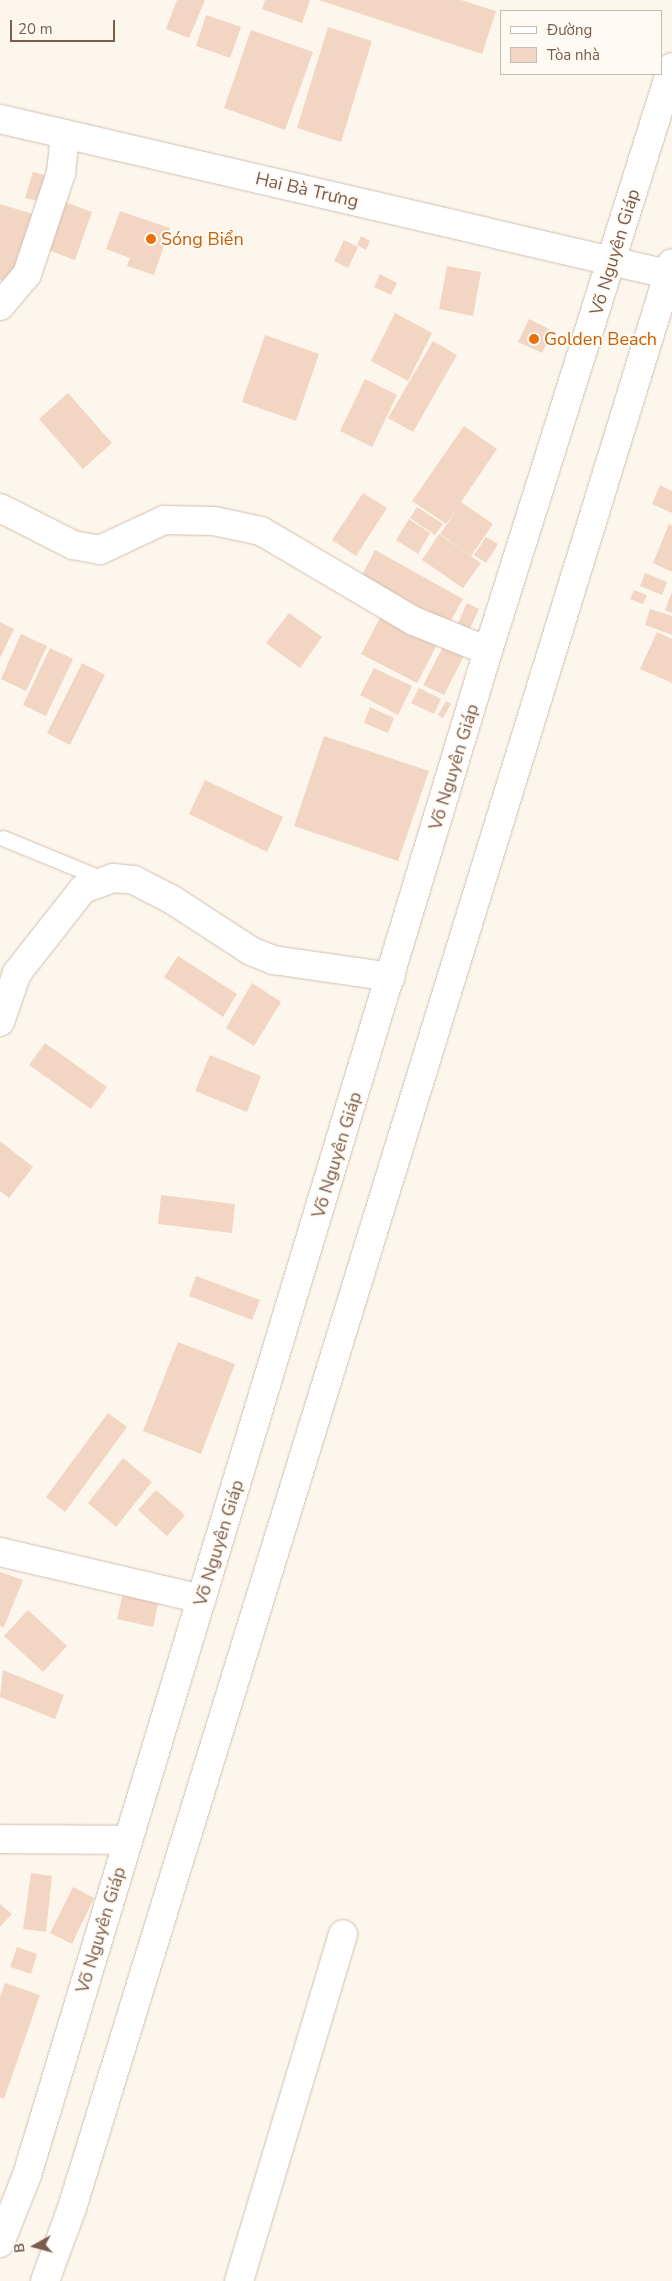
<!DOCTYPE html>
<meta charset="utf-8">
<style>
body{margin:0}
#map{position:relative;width:672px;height:2281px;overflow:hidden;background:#fdf6ec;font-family:"Nunito Sans",sans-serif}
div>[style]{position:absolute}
.building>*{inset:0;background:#f3d5c3}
.roads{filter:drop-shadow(0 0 1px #d1beb0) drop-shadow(0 0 1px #d1beb0)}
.lane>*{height:15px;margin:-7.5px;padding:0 7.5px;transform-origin:7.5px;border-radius:7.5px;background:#fff}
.street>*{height:28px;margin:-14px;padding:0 14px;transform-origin:14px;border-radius:14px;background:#fff}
.secondary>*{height:28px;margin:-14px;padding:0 14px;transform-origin:14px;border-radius:14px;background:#fff}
.dots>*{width:14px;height:14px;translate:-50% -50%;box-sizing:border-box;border:2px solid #fffaf3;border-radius:50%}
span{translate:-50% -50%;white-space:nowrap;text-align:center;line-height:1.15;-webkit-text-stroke:4px #fffaf3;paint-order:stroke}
.street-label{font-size:18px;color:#7a5c4d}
.food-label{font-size:18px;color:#c56008}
.left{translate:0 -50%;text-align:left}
.legend{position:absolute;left:500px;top:10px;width:162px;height:65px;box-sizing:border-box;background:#fffaf3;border:1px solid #cabbb1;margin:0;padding:6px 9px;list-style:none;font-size:15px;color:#7a5c4d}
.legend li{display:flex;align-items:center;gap:10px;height:25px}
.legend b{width:25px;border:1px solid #cabbb1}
.north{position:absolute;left:10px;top:2221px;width:50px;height:50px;-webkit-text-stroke:4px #fffaf3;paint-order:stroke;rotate:263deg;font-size:14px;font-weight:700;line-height:20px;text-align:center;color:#7a5c4d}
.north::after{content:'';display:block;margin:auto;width:18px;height:22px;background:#7a5c4d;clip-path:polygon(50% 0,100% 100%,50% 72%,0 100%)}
.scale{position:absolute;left:10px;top:20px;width:105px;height:22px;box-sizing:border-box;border:2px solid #7a5c4d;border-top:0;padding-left:6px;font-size:15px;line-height:18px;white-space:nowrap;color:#7a5c4d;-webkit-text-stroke:4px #fffaf3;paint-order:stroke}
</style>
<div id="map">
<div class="building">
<div style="clip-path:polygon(177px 0,205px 0,189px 38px,166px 29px)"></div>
<div style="clip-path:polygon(265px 0,310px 0,302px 23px,262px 9px)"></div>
<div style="clip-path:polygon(319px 0,461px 0,496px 11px,482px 54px)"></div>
<div style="clip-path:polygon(206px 15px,241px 27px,230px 58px,196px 46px)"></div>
<div style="clip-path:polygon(328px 27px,372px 41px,341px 142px,297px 128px)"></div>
<div style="clip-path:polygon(251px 30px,313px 52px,285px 130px,224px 108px)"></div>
<div style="clip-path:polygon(33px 172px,51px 177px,44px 202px,25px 198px)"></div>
<div style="clip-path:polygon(65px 202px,92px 212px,75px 260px,48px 250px)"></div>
<div style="clip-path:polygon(0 204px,33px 214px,13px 284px,0 280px)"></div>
<div style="clip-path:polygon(120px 211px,170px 228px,154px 275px,127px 266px,130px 258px,106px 249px)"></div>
<div style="clip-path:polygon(361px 236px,370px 241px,366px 250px,357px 245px)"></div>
<div style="clip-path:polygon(344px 240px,358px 247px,348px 268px,334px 261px)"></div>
<div style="clip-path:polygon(447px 266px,481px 272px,473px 316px,439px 309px)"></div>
<div style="clip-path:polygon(380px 274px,397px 283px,391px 295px,374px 287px)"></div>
<div style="clip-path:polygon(395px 313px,432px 333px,408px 381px,371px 361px)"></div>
<div style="clip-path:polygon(529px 319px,553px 331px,542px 353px,518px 342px)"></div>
<div style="clip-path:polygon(265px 335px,319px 354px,296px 421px,242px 402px)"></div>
<div style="clip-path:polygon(433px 341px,457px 355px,413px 432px,388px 418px)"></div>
<div style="clip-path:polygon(365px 379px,397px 395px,372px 447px,340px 431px)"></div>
<div style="clip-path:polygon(68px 393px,112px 443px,83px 469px,39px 419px)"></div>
<div style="clip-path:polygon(464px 426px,497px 449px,461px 502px,493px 524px,471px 556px,440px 534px,457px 510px,446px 524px,412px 501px)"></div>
<div style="clip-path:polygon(660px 485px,672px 491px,672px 513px,652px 504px)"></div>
<div style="clip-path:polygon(363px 493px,387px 508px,356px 556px,332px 540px)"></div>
<div style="clip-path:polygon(417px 507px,443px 524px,435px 535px,410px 518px)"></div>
<div style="clip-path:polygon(409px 519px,430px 533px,418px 554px,396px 540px)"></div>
<div style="clip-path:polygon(669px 524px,672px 526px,672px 572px,653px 563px)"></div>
<div style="clip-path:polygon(439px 534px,481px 563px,463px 588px,422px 560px)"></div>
<div style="clip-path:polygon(486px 537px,498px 544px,486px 563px,474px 555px)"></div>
<div style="clip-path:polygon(375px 550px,463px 599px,448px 625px,361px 577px)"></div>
<div style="clip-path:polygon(645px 573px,667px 582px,662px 595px,640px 586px)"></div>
<div style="clip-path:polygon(634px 590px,647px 595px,643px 604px,630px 599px)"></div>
<div style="clip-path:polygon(672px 592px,672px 613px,665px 610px)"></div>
<div style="clip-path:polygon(467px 603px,479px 609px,467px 635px,455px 630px)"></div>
<div style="clip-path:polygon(650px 609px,672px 616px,672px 635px,645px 625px)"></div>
<div style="clip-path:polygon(383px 612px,439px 641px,417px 683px,361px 654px)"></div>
<div style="clip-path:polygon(289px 613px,322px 637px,300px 668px,266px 643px)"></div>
<div style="clip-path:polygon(0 622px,14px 629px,0 658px)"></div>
<div style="clip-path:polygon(657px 632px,672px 639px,672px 683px,640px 669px)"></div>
<div style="clip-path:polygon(21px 634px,47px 646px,26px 691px,1px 679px)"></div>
<div style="clip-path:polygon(444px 645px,464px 656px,444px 695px,423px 685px)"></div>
<div style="clip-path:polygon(50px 648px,73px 659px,46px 716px,23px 705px)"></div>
<div style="clip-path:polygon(82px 663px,105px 675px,70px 745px,47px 733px)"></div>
<div style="clip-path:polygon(374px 668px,412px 686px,398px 715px,360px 695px)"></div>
<div style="clip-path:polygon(419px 688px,441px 699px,434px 714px,411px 703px)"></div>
<div style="clip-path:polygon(446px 701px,451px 704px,443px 718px,438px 715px)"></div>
<div style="clip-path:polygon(370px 707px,394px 718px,388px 733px,364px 723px)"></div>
<div style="clip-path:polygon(324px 736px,429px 771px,398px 861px,294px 826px)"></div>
<div style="clip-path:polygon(205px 780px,283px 817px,267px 852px,189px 814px)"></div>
<div style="clip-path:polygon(178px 956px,237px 994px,223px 1017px,164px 977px)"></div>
<div style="clip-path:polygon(252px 983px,281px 1002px,254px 1046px,226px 1028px)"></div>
<div style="clip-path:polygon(45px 1043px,107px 1087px,91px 1109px,29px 1065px)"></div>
<div style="clip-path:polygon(210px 1055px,261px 1076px,247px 1112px,195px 1091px)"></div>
<div style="clip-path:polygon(0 1141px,33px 1167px,9px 1198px,0 1191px)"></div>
<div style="clip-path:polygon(161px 1195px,235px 1204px,232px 1233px,158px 1224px)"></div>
<div style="clip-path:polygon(196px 1276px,260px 1300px,252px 1320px,189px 1296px)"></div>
<div style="clip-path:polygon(178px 1342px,235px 1364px,201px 1454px,143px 1431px)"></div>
<div style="clip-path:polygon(108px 1413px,127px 1427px,65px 1512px,46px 1497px)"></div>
<div style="clip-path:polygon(123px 1458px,152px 1482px,116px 1527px,88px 1503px)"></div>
<div style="clip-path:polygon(156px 1490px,185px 1515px,167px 1536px,138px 1510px)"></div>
<div style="clip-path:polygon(0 1572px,23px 1580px,4px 1627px,0 1626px)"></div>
<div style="clip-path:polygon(123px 1592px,159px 1600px,153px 1627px,117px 1619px)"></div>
<div style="clip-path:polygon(28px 1610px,67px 1646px,43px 1672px,4px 1636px)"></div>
<div style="clip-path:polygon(3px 1670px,64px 1695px,55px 1719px,0 1697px)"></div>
<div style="clip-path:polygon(31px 1873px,52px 1876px,46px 1932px,23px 1929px)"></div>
<div style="clip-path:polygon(73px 1887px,94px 1898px,72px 1944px,50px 1933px)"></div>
<div style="clip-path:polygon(0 1904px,12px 1914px,0 1927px)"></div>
<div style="clip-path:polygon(17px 1947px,37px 1954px,31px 1974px,10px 1967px)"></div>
<div style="clip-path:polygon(5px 1983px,40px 1995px,4px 2099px,0 2097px,0 1997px)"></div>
</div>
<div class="roads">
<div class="lane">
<div style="left:3px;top:838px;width:108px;rotate:22.3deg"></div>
</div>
<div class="street">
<div style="left:0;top:306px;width:42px;rotate:-49.8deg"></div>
<div style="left:27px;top:274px;width:107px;rotate:-71.4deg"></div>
<div style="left:61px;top:173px;width:39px;rotate:-84deg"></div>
<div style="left:0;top:508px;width:82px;rotate:26.9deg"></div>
<div style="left:73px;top:545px;width:27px;rotate:10deg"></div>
<div style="left:100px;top:550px;width:71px;rotate:-25.1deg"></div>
<div style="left:164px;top:520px;width:50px;rotate:1.1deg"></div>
<div style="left:214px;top:521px;width:48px;rotate:12deg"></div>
<div style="left:261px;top:531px;width:178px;rotate:30.5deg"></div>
<div style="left:414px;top:621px;width:80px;rotate:22.1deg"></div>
<div style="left:0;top:1022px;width:52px;rotate:-70.9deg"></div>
<div style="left:17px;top:973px;width:107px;rotate:-51.8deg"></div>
<div style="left:83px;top:889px;width:32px;rotate:-20deg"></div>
<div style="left:113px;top:878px;width:21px;rotate:5deg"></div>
<div style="left:134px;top:880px;width:42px;rotate:27.2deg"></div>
<div style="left:171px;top:899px;width:95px;rotate:33deg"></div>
<div style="left:251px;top:951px;width:24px;rotate:22deg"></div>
<div style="left:273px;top:960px;width:119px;rotate:8.2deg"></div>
<div style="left:0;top:1552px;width:207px;rotate:13.1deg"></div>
<div style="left:0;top:1839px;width:128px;rotate:0.4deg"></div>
<div style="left:239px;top:2281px;width:362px;rotate:-73.3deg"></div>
</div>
<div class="secondary">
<div style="left:0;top:119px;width:690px;rotate:13.07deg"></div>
<div style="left:0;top:2243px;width:73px;rotate:-68.3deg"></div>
<div style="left:27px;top:2175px;width:1592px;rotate:-73.17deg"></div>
<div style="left:488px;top:651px;width:612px;rotate:-72.51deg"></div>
<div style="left:45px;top:2281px;width:78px;rotate:-69.7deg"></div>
<div style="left:72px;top:2208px;width:2035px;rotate:-72.86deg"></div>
</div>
</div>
<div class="dots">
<div style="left:151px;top:239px;background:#e8710a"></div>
<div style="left:534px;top:339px;background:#e8710a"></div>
</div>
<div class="street-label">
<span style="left:307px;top:190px;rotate:13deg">Hai Bà Trưng</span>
<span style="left:615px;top:252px;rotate:-73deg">Võ Nguyên Giáp</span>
<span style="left:454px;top:767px;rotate:-73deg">Võ Nguyên Giáp</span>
<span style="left:337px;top:1155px;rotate:-73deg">Võ Nguyên Giáp</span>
<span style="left:219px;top:1543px;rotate:-73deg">Võ Nguyên Giáp</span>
<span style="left:101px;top:1930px;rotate:-73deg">Võ Nguyên Giáp</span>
</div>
<div class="food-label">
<span class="left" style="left:161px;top:239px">Sóng Biển</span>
<span class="left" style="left:544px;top:339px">Golden Beach</span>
</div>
<ul class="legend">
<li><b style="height:6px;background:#fff"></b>Đường</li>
<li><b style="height:14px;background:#f3d5c3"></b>Tòa nhà</li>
</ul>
<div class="north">B</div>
<div class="scale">20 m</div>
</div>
